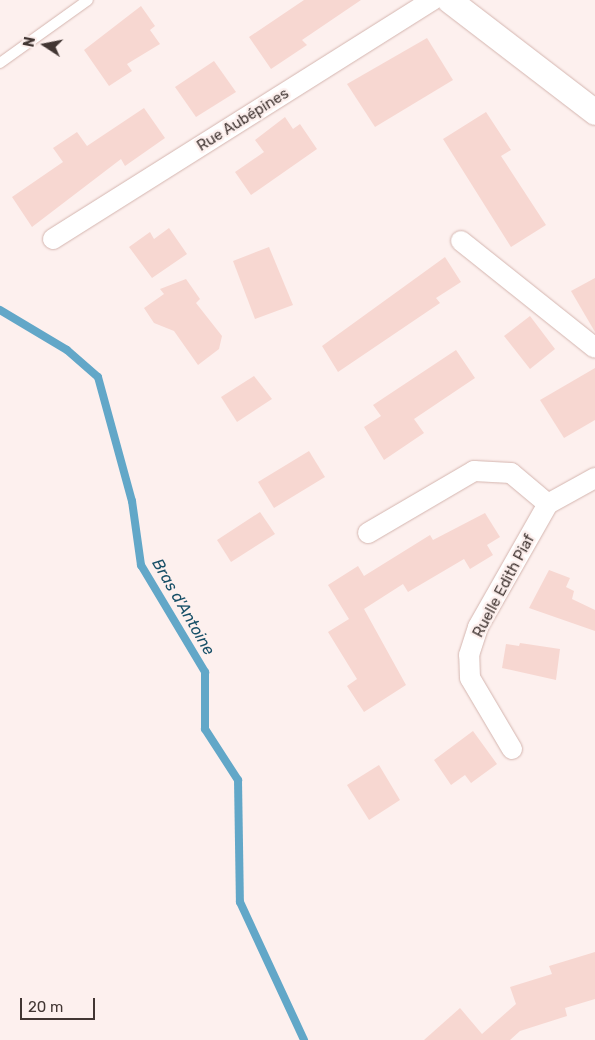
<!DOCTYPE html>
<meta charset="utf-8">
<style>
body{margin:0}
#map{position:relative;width:595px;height:1040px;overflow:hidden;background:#fdf0ee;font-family:Rubik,sans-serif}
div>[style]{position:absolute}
.stream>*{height:8px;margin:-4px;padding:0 4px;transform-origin:4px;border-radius:4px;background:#62a7c8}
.building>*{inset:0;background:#f7d7d1}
.roads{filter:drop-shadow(0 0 1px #d4b5af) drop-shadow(0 0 1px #d4b5af)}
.service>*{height:10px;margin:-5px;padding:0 5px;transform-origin:5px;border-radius:5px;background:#fff}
.minor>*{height:20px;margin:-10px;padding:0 10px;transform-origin:10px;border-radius:10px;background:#fff}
.tertiary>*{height:25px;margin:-12.5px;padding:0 12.5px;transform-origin:12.5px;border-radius:12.5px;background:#fff}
span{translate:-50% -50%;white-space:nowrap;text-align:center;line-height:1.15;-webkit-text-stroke:5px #fdf0ee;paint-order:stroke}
.street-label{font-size:15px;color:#423633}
.water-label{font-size:16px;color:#174f67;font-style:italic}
.north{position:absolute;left:20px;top:20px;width:50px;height:50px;-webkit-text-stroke:4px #fdf0ee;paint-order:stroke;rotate:281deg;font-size:14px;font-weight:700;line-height:20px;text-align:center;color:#423633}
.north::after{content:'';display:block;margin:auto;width:18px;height:22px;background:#423633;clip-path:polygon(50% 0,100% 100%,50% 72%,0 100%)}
.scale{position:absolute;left:20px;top:998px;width:75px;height:22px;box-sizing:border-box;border:2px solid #423633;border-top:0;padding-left:6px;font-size:15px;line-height:18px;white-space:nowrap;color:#423633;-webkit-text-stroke:4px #fdf0ee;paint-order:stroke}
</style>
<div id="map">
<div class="stream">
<div style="left:0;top:310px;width:78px;rotate:30.8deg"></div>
<div style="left:67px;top:350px;width:41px;rotate:41.1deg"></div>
<div style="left:98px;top:377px;width:129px;rotate:74.7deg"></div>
<div style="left:132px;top:501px;width:65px;rotate:82deg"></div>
<div style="left:141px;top:565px;width:125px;rotate:59.1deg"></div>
<div style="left:205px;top:672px;width:57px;rotate:90deg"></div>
<div style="left:205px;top:729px;width:61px;rotate:57.1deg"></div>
<div style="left:238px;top:780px;width:122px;rotate:89.1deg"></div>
<div style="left:240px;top:902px;width:152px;rotate:65.1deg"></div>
</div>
<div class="building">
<div style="clip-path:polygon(304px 0,361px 0,302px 40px,307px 45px,271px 69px,249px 37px)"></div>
<div style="clip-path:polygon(141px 6px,155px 26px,150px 30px,160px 44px,127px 64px,132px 71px,109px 86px,84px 50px)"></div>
<div style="clip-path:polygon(427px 38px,453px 80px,375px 127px,347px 84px)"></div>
<div style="clip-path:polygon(214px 61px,236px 92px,196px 117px,175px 87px)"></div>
<div style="clip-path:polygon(144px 108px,165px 138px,125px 166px,121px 159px,32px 227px,12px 197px,63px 162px,53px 148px,77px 132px,87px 146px)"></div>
<div style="clip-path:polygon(486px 112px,511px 150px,501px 156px,546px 225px,511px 247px,443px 139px)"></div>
<div style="clip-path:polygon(285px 117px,293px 129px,300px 124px,317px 149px,251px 195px,235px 172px,264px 152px,255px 140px)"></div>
<div style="clip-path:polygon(169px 228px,187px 254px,152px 278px,129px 247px,150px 232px,154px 239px)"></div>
<div style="clip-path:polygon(269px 247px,293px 305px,255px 319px,233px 261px)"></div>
<div style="clip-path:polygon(445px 257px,461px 282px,436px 298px,440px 303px,338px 372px,322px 346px)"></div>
<div style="clip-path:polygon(595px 278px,595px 332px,571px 291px)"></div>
<div style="clip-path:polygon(186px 279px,200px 299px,196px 303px,222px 336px,219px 349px,198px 365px,174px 331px,154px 323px,144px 308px,164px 294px,160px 289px)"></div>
<div style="clip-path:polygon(530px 316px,555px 349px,530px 369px,504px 336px)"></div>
<div style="clip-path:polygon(456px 350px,475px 378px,414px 419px,424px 433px,384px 460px,364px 427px,381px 416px,373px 405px)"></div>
<div style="clip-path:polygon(595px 368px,595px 420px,564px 438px,540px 400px)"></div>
<div style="clip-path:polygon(254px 376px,272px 399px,237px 422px,221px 397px)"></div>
<div style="clip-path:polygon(309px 451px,325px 477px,274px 508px,258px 482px)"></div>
<div style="clip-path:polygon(260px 512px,275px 534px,231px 562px,217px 540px)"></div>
<div style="clip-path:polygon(485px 513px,500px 537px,487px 545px,493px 555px,470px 569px,464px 559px,408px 592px,403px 584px,364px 609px,406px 685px,364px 712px,347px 686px,357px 679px,328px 632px,349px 619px,328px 585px,358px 566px,364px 576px,430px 535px,433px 540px)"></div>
<div style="clip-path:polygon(549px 570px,570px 578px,566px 587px,574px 591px,572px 599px,595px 610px,595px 631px,529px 608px)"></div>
<div style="clip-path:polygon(520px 643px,560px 649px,556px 680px,502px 668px,506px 644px,519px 646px)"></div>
<div style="clip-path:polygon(473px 731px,497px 764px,471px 783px,465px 775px,451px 785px,434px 760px)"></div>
<div style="clip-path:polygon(379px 765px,400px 800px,369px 820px,347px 785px)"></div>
<div style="clip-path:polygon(595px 952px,595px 999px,565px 1008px,567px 1016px,520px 1031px,510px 1040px,424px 1040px,460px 1008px,482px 1034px,516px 1004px,510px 987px,552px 974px,549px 966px)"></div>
</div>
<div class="roads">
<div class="service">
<div style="left:0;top:63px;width:108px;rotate:-35.6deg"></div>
</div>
<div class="minor">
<div style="left:53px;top:239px;width:449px;rotate:-32.2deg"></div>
<div style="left:461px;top:241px;width:171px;rotate:38.6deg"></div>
<div style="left:368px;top:533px;width:123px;rotate:-30.3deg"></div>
<div style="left:474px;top:471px;width:37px;rotate:3deg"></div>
<div style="left:511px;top:473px;width:48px;rotate:40deg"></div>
<div style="left:512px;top:749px;width:82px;rotate:-120.6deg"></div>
<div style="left:470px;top:678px;width:23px;rotate:-92deg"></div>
<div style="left:469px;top:655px;width:29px;rotate:-72deg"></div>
<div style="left:478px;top:627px;width:142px;rotate:-60.4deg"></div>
<div style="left:548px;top:504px;width:54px;rotate:-29deg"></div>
</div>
<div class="tertiary">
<div style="left:449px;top:0;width:184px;rotate:37.5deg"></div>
</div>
</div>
<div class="street-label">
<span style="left:243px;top:120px;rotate:-32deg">Rue Aubépines</span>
<span style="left:504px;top:586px;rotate:-62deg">Ruelle Edith Piaf</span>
</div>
<div class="water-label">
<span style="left:183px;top:607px;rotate:60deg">Bras d'Antoine</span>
</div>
<div class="north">N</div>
<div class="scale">20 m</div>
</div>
